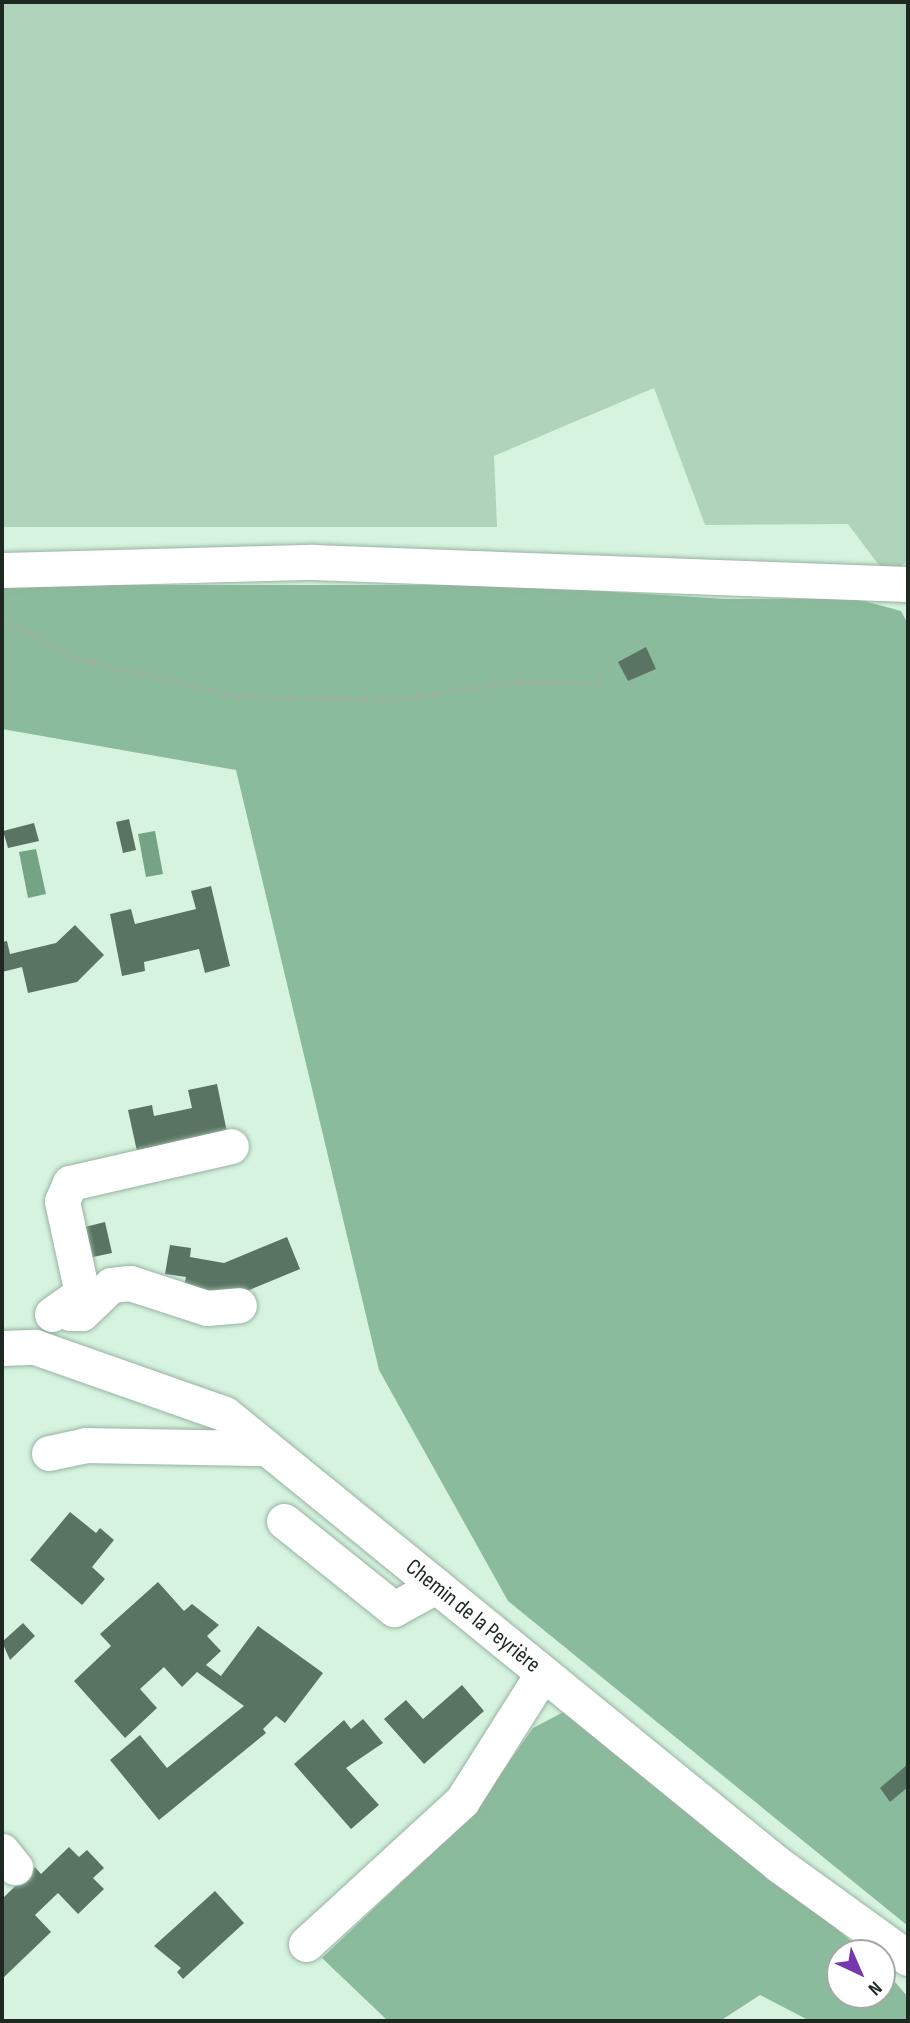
<!DOCTYPE html>
<meta charset="utf-8">
<style>
body{margin:0}
#map{position:relative;width:910px;height:2023px;overflow:hidden;background:#d6f3e0;font-family:"Sofia Sans Condensed",sans-serif}
div>[style]{position:absolute}
.green>*{inset:0;background:#afd4bb}
.forest>*{inset:0;background:#8abb9c}
.water>*{inset:0;background:#74a485}
.building>*{inset:0;background:#5a7463}
.path>*{height:4.5px;margin-top:-2.25px;transform-origin:0;background:repeating-linear-gradient(90deg,#9bb2a3 0 5px,transparent 0 8.5px)}
.roads{filter:drop-shadow(0 0 2px #97b3a0) drop-shadow(0 0 2px #97b3a0)}
.minor>*{height:35px;margin:-17.5px;padding:0 17.5px;transform-origin:17.5px;border-radius:17.5px;background:#fff}
span{translate:-50% -50%;white-space:nowrap;text-align:center;line-height:1.15;-webkit-text-stroke:7px #fff;paint-order:stroke}
.street-label{font-size:23px;color:#1d2821}
.frame{position:absolute;inset:0;border:4px solid #1d2821;pointer-events:none}
.north{position:absolute;left:826px;top:1939px;width:70px;height:70px;box-sizing:border-box;background:#fff;border:2px solid #a5a9a6;border-radius:50%;rotate:136deg;font-size:19px;font-weight:700;line-height:28px;text-align:center;color:#1d2821}
.north::after{content:'';display:block;margin:auto;width:24px;height:32px;background:#7838ad;clip-path:polygon(50% 0,100% 100%,50% 72%,0 100%)}
</style>
<div id="map">
<div class="green">
<div style="clip-path:polygon(2px 2px,908px 2px,908px 561px,887px 576px,848px 524px,705px 525px,654px 388px,494px 456px,497px 527px,2px 527px)"></div>
</div>
<div class="forest">
<div style="clip-path:polygon(2px 585px,503px 585px,726px 599px,857px 599px,901px 611px,908px 624px,908px 1926px,508px 1601px,379px 1370px,236px 770px,2px 729px)"></div>
<div style="clip-path:polygon(573px 1707px,865px 1953px,840px 1953px,840px 1995px,882px 1995px,882px 1967px,908px 1997px,908px 2021px,810px 2021px,760px 1995px,720px 2021px,388px 2021px,322px 1958px,471px 1816px,533px 1728px)"></div>
</div>
<div class="water">
<div style="clip-path:polygon(155px 831px,163px 874px,146px 877px,138px 834px)"></div>
<div style="clip-path:polygon(36px 849px,46px 894px,28px 898px,19px 852px)"></div>
</div>
<div class="building">
<div style="clip-path:polygon(646px 647px,656px 669px,628px 681px,618px 662px)"></div>
<div style="clip-path:polygon(129px 819px,136px 850px,123px 853px,116px 822px)"></div>
<div style="clip-path:polygon(34px 823px,39px 841px,8px 848px,3px 831px)"></div>
<div style="clip-path:polygon(211px 886px,230px 966px,205px 973px,199px 949px,144px 962px,145px 971px,122px 976px,110px 914px,131px 909px,135px 924px,196px 909px,191px 891px)"></div>
<div style="clip-path:polygon(75px 925px,104px 955px,77px 982px,28px 993px,22px 967px,2px 972px,2px 942px,7px 941px,10px 954px,56px 943px)"></div>
<div style="clip-path:polygon(217px 1084px,228px 1137px,138px 1156px,128px 1110px,152px 1105px,154px 1116px,192px 1108px,188px 1090px)"></div>
<div style="clip-path:polygon(105px 1222px,112px 1253px,93px 1257px,85px 1227px)"></div>
<div style="clip-path:polygon(287px 1237px,300px 1269px,237px 1295px,184px 1286px,186px 1277px,165px 1274px,170px 1245px,191px 1248px,190px 1257px,224px 1263px)"></div>
<div style="clip-path:polygon(70px 1512px,96px 1533px,100px 1528px,114px 1540px,92px 1567px,105px 1579px,82px 1605px,30px 1560px)"></div>
<div style="clip-path:polygon(158px 1582px,184px 1611px,192px 1604px,219px 1625px,207px 1636px,221px 1651px,206px 1665px,221px 1676px,258px 1626px,323px 1673px,285px 1723px,276px 1716px,263px 1729px,266px 1733px,159px 1820px,110px 1760px,140px 1735px,167px 1768px,244px 1706px,197px 1672px,182px 1687px,164px 1667px,140px 1689px,157px 1708px,125px 1738px,74px 1681px,111px 1646px,100px 1634px)"></div>
<div style="clip-path:polygon(23px 1623px,35px 1636px,10px 1660px,2px 1642px)"></div>
<div style="clip-path:polygon(462px 1685px,484px 1711px,424px 1764px,384px 1719px,406px 1700px,423px 1719px)"></div>
<div style="clip-path:polygon(363px 1719px,383px 1743px,346px 1768px,379px 1805px,351px 1829px,294px 1764px,344px 1720px,351px 1729px)"></div>
<div style="clip-path:polygon(908px 1764px,908px 1787px,890px 1802px,880px 1788px)"></div>
<div style="clip-path:polygon(69px 1847px,79px 1857px,87px 1850px,104px 1868px,93px 1878px,104px 1889px,78px 1914px,58px 1893px,35px 1915px,51px 1932px,2px 1979px,2px 1899px,35px 1867px,41px 1874px)"></div>
<div style="clip-path:polygon(215px 1891px,244px 1923px,183px 1979px,177px 1972px,181px 1968px,154px 1946px)"></div>
</div>
<div class="path">
<div style="left:2px;top:618px;width:83px;rotate:28.7deg"></div>
<div style="left:75px;top:658px;width:165px;rotate:13.3deg"></div>
<div style="left:236px;top:696px;width:154px;rotate:1.5deg"></div>
<div style="left:390px;top:700px;width:132px;rotate:-8.3deg"></div>
<div style="left:521px;top:681px;width:84px;rotate:2deg"></div>
</div>
<div class="roads">
<div class="minor">
<div style="left:2px;top:570px;width:311px;rotate:-1.5deg"></div>
<div style="left:313px;top:562px;width:595px;rotate:2.12deg"></div>
<div style="left:70px;top:1313px;width:12px"></div>
<div style="left:82px;top:1313px;width:40px;rotate:-44deg"></div>
<div style="left:111px;top:1285px;width:19px;rotate:-6deg"></div>
<div style="left:130px;top:1283px;width:81px;rotate:18deg"></div>
<div style="left:207px;top:1308px;width:32px;rotate:-5deg"></div>
<div style="left:52px;top:1314px;width:37px;rotate:-35deg"></div>
<div style="left:82px;top:1293px;width:94px;rotate:-102.3deg"></div>
<div style="left:62px;top:1201px;width:20px;rotate:-66deg"></div>
<div style="left:70px;top:1183px;width:165px;rotate:-12.9deg"></div>
<div style="left:2px;top:1348px;width:33px;rotate:-2deg"></div>
<div style="left:35px;top:1347px;width:201px;rotate:19.4deg"></div>
<div style="left:225px;top:1414px;width:714px;rotate:39.15deg"></div>
<div style="left:779px;top:1865px;width:159px;rotate:35.8deg"></div>
<div style="left:49px;top:1453px;width:38px;rotate:-12deg"></div>
<div style="left:86px;top:1445px;width:180px;rotate:1deg"></div>
<div style="left:284px;top:1521px;width:141px;rotate:38.7deg"></div>
<div style="left:394px;top:1609px;width:48px;rotate:-28.7deg"></div>
<div style="left:2px;top:1851px;width:21px;rotate:51deg"></div>
<div style="left:306px;top:1944px;width:212px;rotate:-42.5deg"></div>
<div style="left:462px;top:1801px;width:151px;rotate:-57.7deg"></div>
</div>
</div>
<div class="street-label">
<span style="left:473px;top:1616px;rotate:39deg">Chemin de la Peyrière</span>
</div>
<div class="frame"></div>
<div class="north">N</div>
</div>
